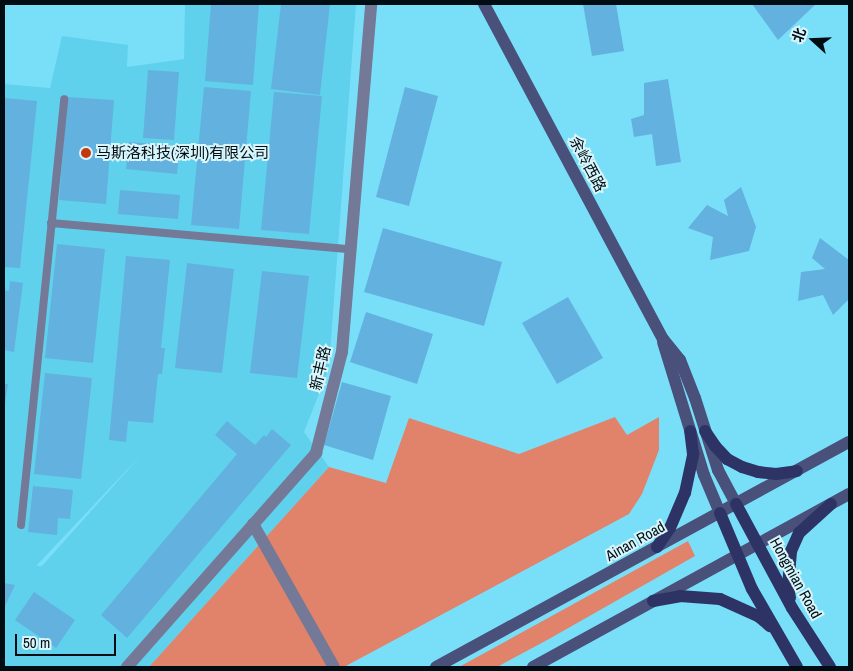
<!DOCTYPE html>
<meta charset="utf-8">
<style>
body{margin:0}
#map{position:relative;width:853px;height:671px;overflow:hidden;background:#79dff9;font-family:"Archivo Narrow","Noto Sans SC",sans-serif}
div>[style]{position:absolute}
.built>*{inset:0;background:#60d1ec}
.green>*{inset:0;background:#e1836a}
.building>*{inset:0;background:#63b1df}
.lane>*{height:8px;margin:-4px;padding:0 4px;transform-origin:4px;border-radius:4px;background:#737997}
.street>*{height:12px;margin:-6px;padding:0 6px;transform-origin:6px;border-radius:6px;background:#737997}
.secondary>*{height:12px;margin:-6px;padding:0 6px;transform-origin:6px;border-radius:6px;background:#49507a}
.primary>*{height:12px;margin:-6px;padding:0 6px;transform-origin:6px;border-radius:6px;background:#2d3365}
.dots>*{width:14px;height:14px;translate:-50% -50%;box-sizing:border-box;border:2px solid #d9f5fc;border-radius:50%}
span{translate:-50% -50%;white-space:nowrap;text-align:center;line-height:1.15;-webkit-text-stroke:4px #d9f5fc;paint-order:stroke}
.poi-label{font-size:15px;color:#000e13}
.left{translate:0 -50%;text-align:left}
.street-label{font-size:15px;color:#000e13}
.frame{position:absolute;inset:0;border:5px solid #000e13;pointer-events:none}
.north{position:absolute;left:788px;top:15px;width:50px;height:50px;-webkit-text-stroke:4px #d9f5fc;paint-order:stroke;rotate:290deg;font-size:14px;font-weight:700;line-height:20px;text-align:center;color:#000e13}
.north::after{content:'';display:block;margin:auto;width:18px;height:22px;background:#000e13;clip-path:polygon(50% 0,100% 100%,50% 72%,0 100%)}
.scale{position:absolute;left:15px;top:634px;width:101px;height:22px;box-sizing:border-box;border:2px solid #000e13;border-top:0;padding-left:6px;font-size:15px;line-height:18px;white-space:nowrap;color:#000e13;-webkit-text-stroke:4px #d9f5fc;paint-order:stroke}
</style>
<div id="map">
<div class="built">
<div style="clip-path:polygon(evenodd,185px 4px,356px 4px,329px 368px,304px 432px,329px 467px,149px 667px,4px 667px,4px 84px,50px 88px,62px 36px,128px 45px,127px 67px,184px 59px,185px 4px,142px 454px,42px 566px,37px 566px,37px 565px,142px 454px)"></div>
</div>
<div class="green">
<div style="clip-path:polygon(615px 417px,627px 435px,659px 417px,659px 450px,642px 494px,629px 514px,344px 667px,149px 667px,329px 467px,386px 483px,409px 418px,519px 454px)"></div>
<div style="clip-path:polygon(688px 541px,695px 556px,549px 639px,497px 667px,459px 667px)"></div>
</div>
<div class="building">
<div style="clip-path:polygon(211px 4px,259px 4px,253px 85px,205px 81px)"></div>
<div style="clip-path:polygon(281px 4px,330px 4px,320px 95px,271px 89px)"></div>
<div style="clip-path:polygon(583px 4px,616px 4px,624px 51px,592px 56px)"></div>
<div style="clip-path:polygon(752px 4px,816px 4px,778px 40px)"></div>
<div style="clip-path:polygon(148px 70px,179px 72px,174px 140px,143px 138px)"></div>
<div style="clip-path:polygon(668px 79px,681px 162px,656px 166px,652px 134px,634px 137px,631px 119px,644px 115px,644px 83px)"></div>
<div style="clip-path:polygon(204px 87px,251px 91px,239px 229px,191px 225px)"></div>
<div style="clip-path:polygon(405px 87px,438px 96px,409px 206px,376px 197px)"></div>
<div style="clip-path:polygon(274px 92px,322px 96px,309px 234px,261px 230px)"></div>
<div style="clip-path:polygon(67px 97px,114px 100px,106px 204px,59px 200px)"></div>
<div style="clip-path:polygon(4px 98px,37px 101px,20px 268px,4px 267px)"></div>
<div style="clip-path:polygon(129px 142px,180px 146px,177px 174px,126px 169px)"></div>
<div style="clip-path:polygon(741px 187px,756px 227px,749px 251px,710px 260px,713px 237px,688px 228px,707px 205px,728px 216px,724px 200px)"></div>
<div style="clip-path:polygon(120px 190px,180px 195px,178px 219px,118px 214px)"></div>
<div style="clip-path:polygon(383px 228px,502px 262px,484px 326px,364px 292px)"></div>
<div style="clip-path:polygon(820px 238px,849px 260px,849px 299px,833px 315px,823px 295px,798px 301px,801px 272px,825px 269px,812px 258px)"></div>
<div style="clip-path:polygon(57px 244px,105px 249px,93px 363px,45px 358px)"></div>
<div style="clip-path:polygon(126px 256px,170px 260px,161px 348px,165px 348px,162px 374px,158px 374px,153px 423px,128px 421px,126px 442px,109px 440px)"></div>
<div style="clip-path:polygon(187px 263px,234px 269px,222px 373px,175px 368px)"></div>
<div style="clip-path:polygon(262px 271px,309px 276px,297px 378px,250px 373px)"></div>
<div style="clip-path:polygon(10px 281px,23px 283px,14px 352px,4px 350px,4px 290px,9px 291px)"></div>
<div style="clip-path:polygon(568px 297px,603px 358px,557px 384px,522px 323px)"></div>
<div style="clip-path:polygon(366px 312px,433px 334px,417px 384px,350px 362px)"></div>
<div style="clip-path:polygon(45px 373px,92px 378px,81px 479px,34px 474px)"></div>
<div style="clip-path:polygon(342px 382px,391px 396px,373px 460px,324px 445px)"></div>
<div style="clip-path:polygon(4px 384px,8px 384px,5px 404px,4px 404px)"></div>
<div style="clip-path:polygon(227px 421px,255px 445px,264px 435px,266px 437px,272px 429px,291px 445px,127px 638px,101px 615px,237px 454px,215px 435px)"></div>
<div style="clip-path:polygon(33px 486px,73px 490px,70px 519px,58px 518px,57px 535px,28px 532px)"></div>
<div style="clip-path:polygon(4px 583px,15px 585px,4px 608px)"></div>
<div style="clip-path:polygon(34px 592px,75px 620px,56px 648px,15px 620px)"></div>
</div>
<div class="lane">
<div style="left:51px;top:223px;width:300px;rotate:5deg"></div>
<div style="left:21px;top:525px;width:428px;rotate:-84.2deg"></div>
</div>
<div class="street">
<div style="left:253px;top:524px;width:164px;rotate:60.5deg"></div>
<div style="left:127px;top:667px;width:286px;rotate:-48.5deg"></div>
<div style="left:316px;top:453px;width:104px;rotate:-75.6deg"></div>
<div style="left:342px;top:352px;width:349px;rotate:-85.2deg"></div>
</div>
<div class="secondary">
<div style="left:484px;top:4px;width:380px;rotate:61.9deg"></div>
<div style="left:663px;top:339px;width:27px;rotate:51deg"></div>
<div style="left:680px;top:360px;width:41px;rotate:68.5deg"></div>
<div style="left:695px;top:398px;width:76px;rotate:72.3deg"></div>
<div style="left:718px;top:470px;width:38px;rotate:62deg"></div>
<div style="left:663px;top:342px;width:139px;rotate:72.9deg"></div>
<div style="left:704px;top:475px;width:41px;rotate:67.2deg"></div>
<div style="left:436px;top:667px;width:470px;rotate:-28.6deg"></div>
<div style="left:533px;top:667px;width:360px;rotate:-28.7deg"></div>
</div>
<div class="primary">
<div style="left:705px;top:431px;width:18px;rotate:56deg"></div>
<div style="left:715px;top:446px;width:18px;rotate:47deg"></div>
<div style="left:727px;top:459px;width:17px;rotate:28deg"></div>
<div style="left:742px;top:467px;width:17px;rotate:17deg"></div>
<div style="left:758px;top:472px;width:18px;rotate:6deg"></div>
<div style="left:776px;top:474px;width:21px;rotate:-8deg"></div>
<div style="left:736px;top:504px;width:118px;rotate:61.7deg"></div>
<div style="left:792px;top:608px;width:70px;rotate:57.2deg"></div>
<div style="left:720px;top:513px;width:82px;rotate:67.2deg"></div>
<div style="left:752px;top:589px;width:90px;rotate:60deg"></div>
<div style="left:657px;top:547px;width:23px;rotate:-56deg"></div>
<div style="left:670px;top:528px;width:38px;rotate:-67deg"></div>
<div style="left:685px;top:493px;width:40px;rotate:-78deg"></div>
<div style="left:693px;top:454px;width:23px;rotate:-97deg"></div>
<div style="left:790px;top:598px;width:12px;rotate:-99deg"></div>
<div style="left:788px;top:586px;width:35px;rotate:-85deg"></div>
<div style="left:791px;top:551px;width:20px;rotate:-66deg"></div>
<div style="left:799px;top:533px;width:43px;rotate:-42.2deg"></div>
<div style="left:653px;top:601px;width:27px;rotate:-10deg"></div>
<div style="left:680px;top:596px;width:40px;rotate:4.3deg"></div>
<div style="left:720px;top:599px;width:42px;rotate:24.1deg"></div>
<div style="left:758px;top:616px;width:16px;rotate:40deg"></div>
</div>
<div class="dots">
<div style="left:86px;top:153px;background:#c2390d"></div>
</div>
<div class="poi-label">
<span class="left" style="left:96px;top:153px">马斯洛科技(深圳)有限公司</span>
</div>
<div class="street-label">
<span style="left:588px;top:164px;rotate:62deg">余岭西路</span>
<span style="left:320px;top:368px;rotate:-77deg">新丰路</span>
<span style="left:635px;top:541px;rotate:-29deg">Ainan Road</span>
<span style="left:796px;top:578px;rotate:61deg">Hongmian Road</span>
</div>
<div class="frame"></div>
<div class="north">北</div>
<div class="scale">50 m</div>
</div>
